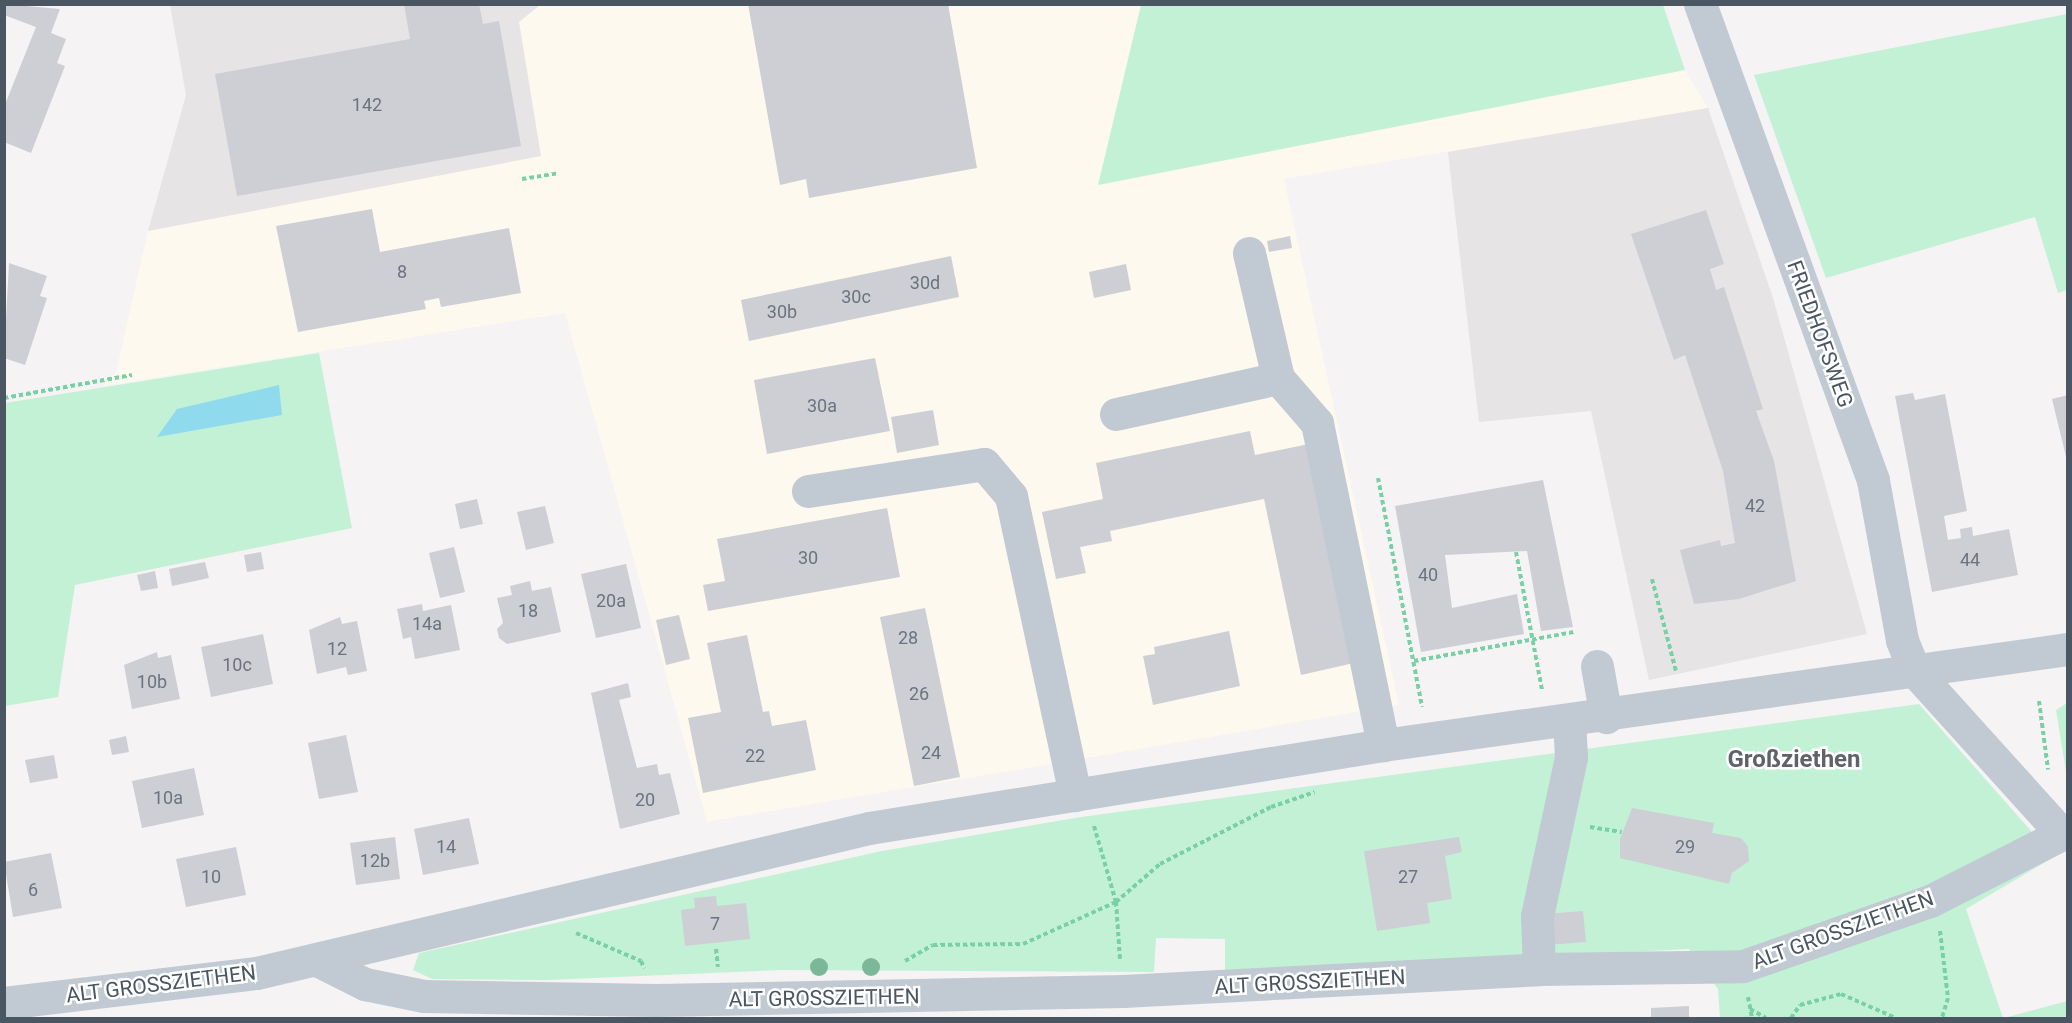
<!DOCTYPE html>
<meta charset="utf-8">
<style>
body{margin:0}
#map{position:relative;width:2072px;height:1023px;overflow:hidden;background:#f5f3f3;font-family:Roboto,sans-serif}
div>[style]{position:absolute}
.commercial>*{inset:0;background:#fdf9ef}
.education>*{inset:0;background:#e6e4e5}
.green>*{inset:0;background:#c3f1d5}
.water>*{inset:0;background:#90daee}
.building>*{inset:0;background:#cdcfd5}
.path>*{height:4px;margin-top:-2px;transform-origin:0;background:repeating-linear-gradient(90deg,#7ad0a6 0 4.5px,transparent 0 7.5px)}
.minor>*{height:33px;margin:-16.5px;padding:0 16.5px;transform-origin:16.5px;border-radius:16.5px;background:#c1cad2}
.trees>*{width:18px;height:18px;margin:-9px;border-radius:50%;background:#7bb799}
span{translate:-50% -50%;white-space:nowrap;text-align:center;line-height:1.15;-webkit-text-stroke:5px #fff;paint-order:stroke}
.number-label{font-size:18px;color:#6b747e}
.number-label span{-webkit-text-stroke-width:0}
.street-label{font-size:21px;color:#4a5661}
.quarter-label{font-size:24px;color:#5f6368;font-weight:700}
.frame{position:absolute;inset:0;border:6px solid #4a5661;pointer-events:none}
</style>
<div id="map">
<div class="commercial">
<div style="clip-path:polygon(540px 5px,1141px 5px,1099px 185px,1685px 70px,1708px 108px,1284px 179px,1399px 705px,707px 822px,565px 313px,102px 386px,116px 372px,148px 231px,540px 156px,519px 22px)"></div>
</div>
<div class="education">
<div style="clip-path:polygon(170px 5px,540px 5px,519px 22px,541px 156px,148px 231px,186px 95px)"></div>
<div style="clip-path:polygon(1708px 108px,1773px 298px,1867px 634px,1649px 680px,1591px 411px,1479px 422px,1448px 152px)"></div>
</div>
<div class="green">
<div style="clip-path:polygon(1141px 5px,1663px 5px,1685px 70px,1098px 185px)"></div>
<div style="clip-path:polygon(2067px 14px,2067px 290px,2058px 293px,2035px 217px,1826px 278px,1754px 75px)"></div>
<div style="clip-path:polygon(319px 353px,352px 528px,75px 585px,58px 697px,5px 706px,5px 403px)"></div>
<div style="clip-path:polygon(2067px 703px,2068px 703px,2067px 778px,2056px 710px)"></div>
<div style="clip-path:polygon(1919px 704px,2054px 857px,1966px 909px,2003px 1018px,1720px 1018px,1718px 989px,1689px 949px,1225px 973px,1225px 939px,1156px 938px,1154px 972px,782px 970px,547px 980px,432px 979px,413px 970px,419px 953px,882px 851px,1081px 817px)"></div>
<div style="clip-path:polygon(2067px 1001px,2067px 1018px,2004px 1018px)"></div>
</div>
<div class="water">
<div style="clip-path:polygon(279px 385px,282px 415px,157px 437px,177px 409px)"></div>
</div>
<div class="building">
<div style="clip-path:polygon(4px 4px,60px 9px,51px 33px,66px 39px,57px 63px,65px 66px,31px 153px,4px 142px,4px 107px,36px 27px,4px 15px)"></div>
<div style="clip-path:polygon(404px 4px,479px 4px,483px 24px,499px 21px,521px 146px,237px 196px,215px 74px,410px 39px)"></div>
<div style="clip-path:polygon(748px 4px,948px 4px,977px 168px,809px 198px,806px 179px,780px 185px)"></div>
<div style="clip-path:polygon(372px 209px,380px 252px,509px 228px,521px 293px,441px 307px,439px 298px,424px 301px,426px 309px,298px 332px,276px 226px)"></div>
<div style="clip-path:polygon(1706px 210px,1724px 264px,1710px 269px,1716px 290px,1724px 287px,1763px 409px,1756px 411px,1774px 461px,1796px 581px,1739px 599px,1694px 604px,1680px 550px,1720px 540px,1721px 546px,1735px 543px,1723px 471px,1685px 355px,1674px 360px,1631px 234px)"></div>
<div style="clip-path:polygon(1290px 236px,1292px 248px,1269px 252px,1267px 241px)"></div>
<div style="clip-path:polygon(951px 256px,959px 297px,749px 341px,741px 300px)"></div>
<div style="clip-path:polygon(9px 263px,47px 276px,40px 296px,47px 298px,25px 365px,4px 358px)"></div>
<div style="clip-path:polygon(1126px 264px,1131px 290px,1094px 298px,1089px 272px)"></div>
<div style="clip-path:polygon(875px 358px,890px 431px,767px 454px,754px 380px)"></div>
<div style="clip-path:polygon(1913px 393px,1915px 400px,1945px 394px,1967px 511px,1944px 516px,1948px 540px,1961px 538px,1960px 529px,1972px 527px,1973px 536px,2009px 529px,2018px 575px,1932px 592px,1895px 396px)"></div>
<div style="clip-path:polygon(2068px 395px,2068px 461px,2067px 461px,2052px 399px)"></div>
<div style="clip-path:polygon(933px 410px,939px 445px,897px 453px,891px 417px)"></div>
<div style="clip-path:polygon(1250px 431px,1255px 455px,1309px 444px,1354px 663px,1301px 675px,1264px 499px,1110px 531px,1112px 541px,1080px 547px,1086px 573px,1056px 579px,1042px 512px,1103px 499px,1096px 463px)"></div>
<div style="clip-path:polygon(1543px 480px,1573px 627px,1541px 631px,1527px 551px,1445px 555px,1452px 608px,1517px 594px,1524px 634px,1421px 652px,1395px 506px)"></div>
<div style="clip-path:polygon(477px 499px,483px 524px,460px 529px,455px 504px)"></div>
<div style="clip-path:polygon(545px 506px,554px 543px,526px 550px,517px 512px)"></div>
<div style="clip-path:polygon(887px 508px,900px 577px,708px 611px,703px 585px,725px 581px,717px 539px)"></div>
<div style="clip-path:polygon(454px 547px,465px 592px,440px 598px,429px 553px)"></div>
<div style="clip-path:polygon(261px 552px,264px 569px,247px 572px,244px 555px)"></div>
<div style="clip-path:polygon(205px 562px,209px 578px,172px 586px,169px 569px)"></div>
<div style="clip-path:polygon(626px 564px,641px 628px,596px 638px,581px 574px)"></div>
<div style="clip-path:polygon(155px 571px,158px 588px,141px 591px,137px 575px)"></div>
<div style="clip-path:polygon(530px 581px,532px 591px,551px 587px,561px 632px,507px 644px,499px 638px,497px 629px,503px 623px,497px 598px,512px 595px,510px 586px)"></div>
<div style="clip-path:polygon(422px 604px,423px 611px,451px 605px,460px 650px,415px 659px,411px 637px,403px 639px,397px 609px)"></div>
<div style="clip-path:polygon(925px 608px,960px 777px,914px 786px,880px 617px)"></div>
<div style="clip-path:polygon(679px 615px,690px 659px,666px 665px,656px 620px)"></div>
<div style="clip-path:polygon(340px 617px,342px 624px,357px 621px,367px 671px,348px 675px,346px 667px,317px 674px,309px 630px)"></div>
<div style="clip-path:polygon(1229px 631px,1240px 686px,1153px 705px,1143px 656px,1155px 654px,1154px 647px)"></div>
<div style="clip-path:polygon(263px 634px,273px 684px,211px 697px,201px 647px)"></div>
<div style="clip-path:polygon(747px 635px,763px 712px,769px 711px,772px 726px,806px 720px,816px 770px,703px 793px,688px 718px,721px 712px,707px 643px)"></div>
<div style="clip-path:polygon(157px 652px,158px 658px,171px 655px,180px 699px,132px 709px,124px 665px)"></div>
<div style="clip-path:polygon(628px 683px,631px 697px,619px 700px,637px 768px,657px 764px,659px 775px,670px 773px,680px 814px,620px 829px,591px 693px)"></div>
<div style="clip-path:polygon(346px 735px,358px 792px,319px 799px,308px 743px)"></div>
<div style="clip-path:polygon(126px 736px,129px 752px,112px 755px,109px 740px)"></div>
<div style="clip-path:polygon(54px 755px,58px 778px,30px 783px,25px 760px)"></div>
<div style="clip-path:polygon(194px 768px,204px 815px,142px 828px,132px 781px)"></div>
<div style="clip-path:polygon(1632px 808px,1714px 823px,1712px 833px,1741px 838px,1748px 846px,1749px 861px,1732px 873px,1729px 884px,1620px 858px,1620px 839px)"></div>
<div style="clip-path:polygon(469px 818px,479px 864px,423px 875px,414px 829px)"></div>
<div style="clip-path:polygon(395px 837px,400px 879px,356px 885px,350px 843px)"></div>
<div style="clip-path:polygon(1459px 837px,1462px 852px,1445px 856px,1452px 899px,1427px 903px,1430px 923px,1377px 931px,1364px 851px)"></div>
<div style="clip-path:polygon(236px 847px,246px 895px,186px 907px,176px 859px)"></div>
<div style="clip-path:polygon(51px 853px,62px 908px,13px 917px,4px 862px)"></div>
<div style="clip-path:polygon(716px 896px,717px 906px,746px 903px,750px 939px,685px 946px,681px 910px,695px 908px,694px 898px)"></div>
<div style="clip-path:polygon(1583px 911px,1586px 942px,1547px 945px,1544px 914px)"></div>
<div style="clip-path:polygon(1689px 1006px,1689px 1018px,1651px 1018px,1651px 1008px)"></div>
</div>
<div class="path">
<div style="left:522px;top:179px;width:36px;rotate:-9deg"></div>
<div style="left:4px;top:398px;width:130px;rotate:-10.2deg"></div>
<div style="left:1378px;top:478px;width:233px;rotate:79.1deg"></div>
<div style="left:1516px;top:552px;width:140px;rotate:79.3deg"></div>
<div style="left:1652px;top:579px;width:95px;rotate:75.4deg"></div>
<div style="left:1414px;top:661px;width:163px;rotate:-10.3deg"></div>
<div style="left:2039px;top:701px;width:69px;rotate:82.5deg"></div>
<div style="left:1094px;top:826px;width:79px;rotate:73.9deg"></div>
<div style="left:1116px;top:902px;width:57px;rotate:86deg"></div>
<div style="left:1590px;top:827px;width:32px;rotate:9deg"></div>
<div style="left:1940px;top:931px;width:67px;rotate:83.2deg"></div>
<div style="left:1948px;top:998px;width:21px;rotate:107deg"></div>
<div style="left:576px;top:933px;width:71px;rotate:23.3deg"></div>
<div style="left:641px;top:961px;width:8px;rotate:67deg"></div>
<div style="left:716px;top:949px;width:18px;rotate:84deg"></div>
<div style="left:905px;top:961px;width:32px;rotate:-30deg"></div>
<div style="left:933px;top:945px;width:90px;rotate:-0.6deg"></div>
<div style="left:1023px;top:944px;width:102px;rotate:-24.3deg"></div>
<div style="left:1116px;top:902px;width:58px;rotate:-40.8deg"></div>
<div style="left:1160px;top:864px;width:125px;rotate:-27.2deg"></div>
<div style="left:1271px;top:807px;width:46px;rotate:-18.8deg"></div>
<div style="left:1748px;top:997px;width:21px;rotate:79deg"></div>
<div style="left:1750px;top:1009px;width:18px;rotate:29deg"></div>
<div style="left:1791px;top:1018px;width:16px;rotate:-55deg"></div>
<div style="left:1800px;top:1005px;width:42px;rotate:-15deg"></div>
<div style="left:1841px;top:994px;width:60px;rotate:23.6deg"></div>
</div>
<div class="minor">
<div style="left:1249px;top:253px;width:128px;rotate:76.9deg"></div>
<div style="left:1278px;top:378px;width:60px;rotate:49.1deg"></div>
<div style="left:1317px;top:423px;width:329px;rotate:78.4deg"></div>
<div style="left:1116px;top:414px;width:166px;rotate:-12.5deg"></div>
<div style="left:808px;top:491px;width:178px;rotate:-8.7deg"></div>
<div style="left:984px;top:464px;width:42px;rotate:49.8deg"></div>
<div style="left:1011px;top:496px;width:306px;rotate:77.9deg"></div>
<div style="left:1597px;top:666px;width:52px;rotate:80deg"></div>
<div style="left:317px;top:960px;width:54px;rotate:26.6deg"></div>
<div style="left:365px;top:984px;width:60px;rotate:11.5deg"></div>
<div style="left:424px;top:996px;width:232px;rotate:1deg"></div>
<div style="left:656px;top:1000px;width:467px;rotate:-1.1deg"></div>
<div style="left:1123px;top:991px;width:417px;rotate:-3deg"></div>
<div style="left:1539px;top:969px;width:204px;rotate:-0.8deg"></div>
<div style="left:1743px;top:966px;width:198px;rotate:-19.2deg"></div>
<div style="left:1930px;top:901px;width:148px;rotate:-26.9deg"></div>
<div style="left:2062px;top:834px;width:221px;rotate:-132.1deg"></div>
<div style="left:1914px;top:670px;width:32px;rotate:-112deg"></div>
<div style="left:1902px;top:640px;width:163px;rotate:-100.3deg"></div>
<div style="left:1873px;top:480px;width:506px;rotate:-109.97deg"></div>
<div style="left:1539px;top:969px;width:53px;rotate:-92.2deg"></div>
<div style="left:1537px;top:916px;width:163px;rotate:-77.9deg"></div>
<div style="left:1571px;top:757px;width:35px;rotate:-93deg"></div>
<div style="left:4px;top:1003px;width:255px;rotate:-6.8deg"></div>
<div style="left:257px;top:973px;width:629px;rotate:-13.33deg"></div>
<div style="left:869px;top:828px;width:521px;rotate:-9.17deg"></div>
<div style="left:1383px;top:745px;width:692px;rotate:-7.98deg"></div>
</div>
<div class="trees">
<div style="left:819px;top:967px"></div>
<div style="left:871px;top:967px"></div>
</div>
<div class="number-label">
<span style="left:367px;top:105px">142</span>
<span style="left:402px;top:272px">8</span>
<span style="left:925px;top:283px">30d</span>
<span style="left:856px;top:297px">30c</span>
<span style="left:782px;top:312px">30b</span>
<span style="left:822px;top:406px">30a</span>
<span style="left:1755px;top:506px">42</span>
<span style="left:808px;top:558px">30</span>
<span style="left:1970px;top:560px">44</span>
<span style="left:1428px;top:575px">40</span>
<span style="left:611px;top:601px">20a</span>
<span style="left:528px;top:611px">18</span>
<span style="left:427px;top:624px">14a</span>
<span style="left:908px;top:638px">28</span>
<span style="left:337px;top:649px">12</span>
<span style="left:237px;top:665px">10c</span>
<span style="left:152px;top:682px">10b</span>
<span style="left:919px;top:694px">26</span>
<span style="left:931px;top:753px">24</span>
<span style="left:755px;top:756px">22</span>
<span style="left:168px;top:798px">10a</span>
<span style="left:645px;top:800px">20</span>
<span style="left:446px;top:847px">14</span>
<span style="left:1685px;top:847px">29</span>
<span style="left:375px;top:861px">12b</span>
<span style="left:211px;top:877px">10</span>
<span style="left:1408px;top:877px">27</span>
<span style="left:33px;top:890px">6</span>
<span style="left:715px;top:924px">7</span>
</div>
<div class="street-label">
<span style="left:1820px;top:334px;rotate:70deg">FRIEDHOFSWEG</span>
<span style="left:1843px;top:930px;rotate:-20deg">ALT GROSSZIETHEN</span>
<span style="left:1310px;top:982px;rotate:-3deg">ALT GROSSZIETHEN</span>
<span style="left:161px;top:984px;rotate:-7deg">ALT GROSSZIETHEN</span>
<span style="left:824px;top:998px;rotate:-1deg">ALT GROSSZIETHEN</span>
</div>
<div class="quarter-label">
<span style="left:1794px;top:760px">Großziethen</span>
</div>
<div class="frame"></div>
</div>
